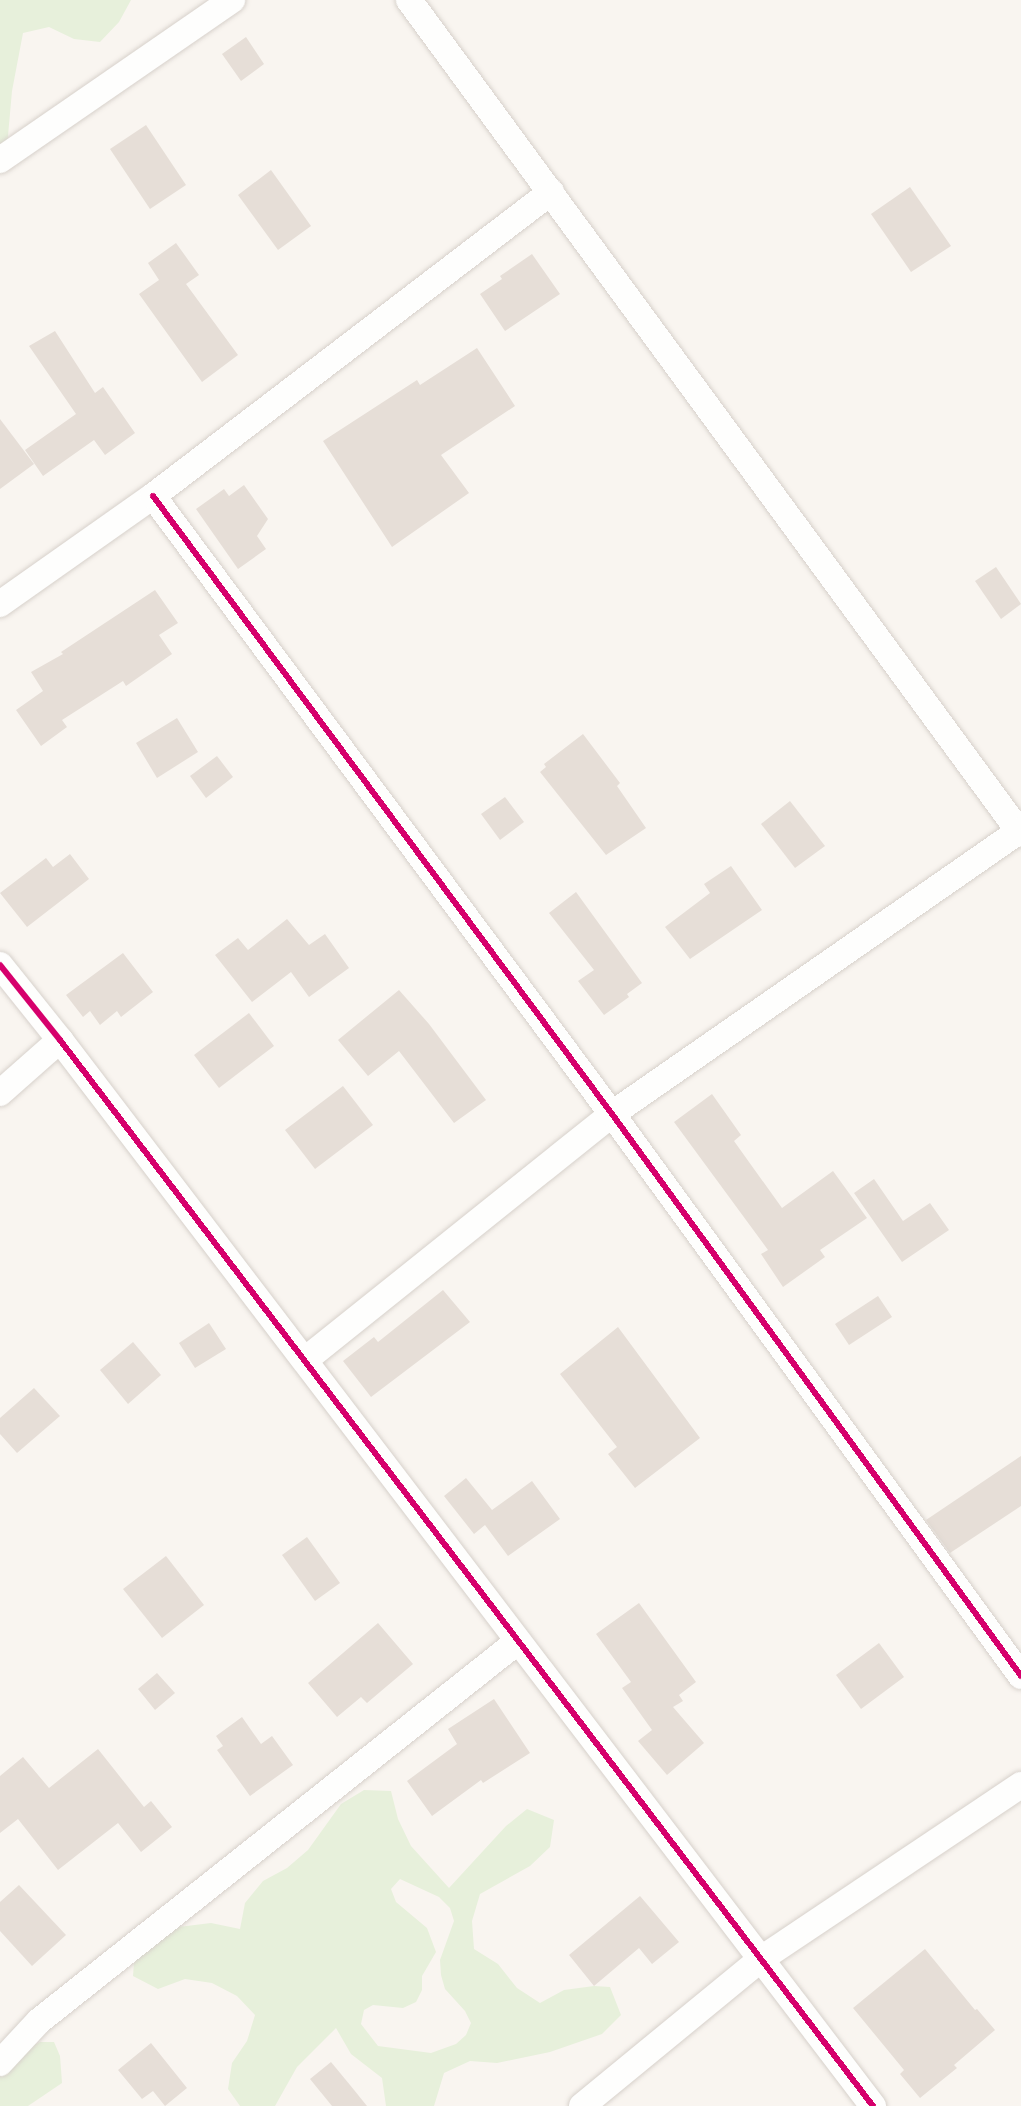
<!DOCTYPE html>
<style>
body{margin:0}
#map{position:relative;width:1021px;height:2106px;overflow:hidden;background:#f9f5f0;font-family:Jost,sans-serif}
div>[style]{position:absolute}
.green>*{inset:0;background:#e7f0db}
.building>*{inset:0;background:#e6ded7}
.roads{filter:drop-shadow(0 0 2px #d7d1cb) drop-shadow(0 0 2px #d7d1cb)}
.minor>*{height:26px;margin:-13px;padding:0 13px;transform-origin:13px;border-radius:13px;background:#fefefd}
.cycleway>*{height:6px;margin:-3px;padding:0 3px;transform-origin:3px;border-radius:3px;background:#d6006c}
span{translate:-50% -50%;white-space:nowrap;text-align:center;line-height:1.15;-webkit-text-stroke:4.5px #fffaf3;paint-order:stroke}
</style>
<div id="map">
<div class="green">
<div style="clip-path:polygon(0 0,131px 0,119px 22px,100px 42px,74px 39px,49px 27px,23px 33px,12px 91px,7px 147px,0 149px)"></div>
<div style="clip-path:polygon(evenodd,364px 1790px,391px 1791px,398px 1819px,411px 1846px,449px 1888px,506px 1826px,527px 1809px,554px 1820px,550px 1847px,530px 1866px,480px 1894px,472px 1921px,474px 1949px,498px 1964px,517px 1988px,540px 2003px,564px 1990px,594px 1986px,610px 1987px,621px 2015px,602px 2034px,550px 2052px,497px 2063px,470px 2061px,444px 2073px,434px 2106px,386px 2106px,382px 2078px,351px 2054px,336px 2028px,297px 2067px,275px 2106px,240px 2106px,228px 2089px,232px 2063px,247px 2041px,255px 2015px,237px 1996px,212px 1983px,185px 1979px,158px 1989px,133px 1976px,135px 1948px,154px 1930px,211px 1923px,240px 1929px,245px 1903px,263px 1881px,287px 1868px,308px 1850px,341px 1804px,364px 1790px,400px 1879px,439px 1897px,450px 1908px,454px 1921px,440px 1960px,441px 1975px,445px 1989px,465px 2011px,471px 2023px,466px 2035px,456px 2044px,431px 2053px,378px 2046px,361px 2024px,364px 2010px,373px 2005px,403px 2008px,416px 2002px,422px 1990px,422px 1976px,436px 1952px,427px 1928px,396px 1902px,391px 1889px,400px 1879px)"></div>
<div style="clip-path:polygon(40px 2042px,54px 2042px,60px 2056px,62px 2083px,28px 2106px,0 2106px,0 2062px)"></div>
</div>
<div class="building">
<div style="clip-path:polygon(246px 37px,264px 64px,241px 81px,222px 54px)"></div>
<div style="clip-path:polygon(146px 125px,186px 185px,150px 209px,110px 149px)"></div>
<div style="clip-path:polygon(271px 170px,311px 226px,278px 250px,238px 195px)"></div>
<div style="clip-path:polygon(910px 187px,951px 246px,911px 272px,871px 214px)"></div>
<div style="clip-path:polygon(176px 243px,199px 275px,186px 284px,238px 355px,202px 382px,139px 294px,159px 280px,148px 263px)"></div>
<div style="clip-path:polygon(532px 254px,560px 294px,505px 331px,480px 294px,502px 279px,500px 276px)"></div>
<div style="clip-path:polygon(55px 331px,95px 393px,103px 387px,135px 433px,105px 455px,94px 440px,43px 476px,25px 450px,76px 414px,29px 346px)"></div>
<div style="clip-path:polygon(477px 348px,515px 406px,441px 455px,469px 493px,392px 547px,323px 441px,417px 380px,420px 385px)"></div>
<div style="clip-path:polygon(0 419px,34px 464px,0 489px)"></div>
<div style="clip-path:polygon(244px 485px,268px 519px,257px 536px,266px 549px,238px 569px,196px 509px,224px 489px,229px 496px)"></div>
<div style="clip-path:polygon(996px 567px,1021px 604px,1001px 619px,975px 581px)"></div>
<div style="clip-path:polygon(155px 590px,178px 623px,159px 635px,172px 654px,126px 686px,123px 681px,62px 720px,67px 727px,41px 746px,16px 710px,43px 691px,31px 672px,63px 654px,61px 652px)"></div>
<div style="clip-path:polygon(177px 718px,198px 752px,157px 778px,136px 743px)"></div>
<div style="clip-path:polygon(583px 734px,620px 783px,617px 786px,646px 828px,606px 855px,540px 772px,546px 767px,544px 764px)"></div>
<div style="clip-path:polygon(217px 756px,233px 777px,206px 798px,190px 776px)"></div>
<div style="clip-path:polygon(505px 797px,524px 822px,500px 840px,481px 814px)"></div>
<div style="clip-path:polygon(790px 801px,825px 846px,795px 868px,761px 824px)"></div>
<div style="clip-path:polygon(70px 854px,89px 879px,27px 927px,0 893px,46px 858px,53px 867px)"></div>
<div style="clip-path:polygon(731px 866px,762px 910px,690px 959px,665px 927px,710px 893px,704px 884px)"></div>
<div style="clip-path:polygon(576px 892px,642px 983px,627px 994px,629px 997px,604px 1015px,578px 981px,594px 970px,549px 913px)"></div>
<div style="clip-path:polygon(287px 919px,309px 945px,325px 934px,349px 968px,309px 997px,291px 972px,252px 1002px,215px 955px,238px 938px,248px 950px)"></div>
<div style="clip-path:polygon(123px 953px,153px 992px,121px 1017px,117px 1011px,100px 1025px,90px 1011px,83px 1017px,66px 995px)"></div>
<div style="clip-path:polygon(399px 990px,429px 1024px,486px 1100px,454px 1123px,399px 1051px,368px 1076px,338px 1040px)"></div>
<div style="clip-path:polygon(249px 1013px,274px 1046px,219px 1088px,194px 1055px)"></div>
<div style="clip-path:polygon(343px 1086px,373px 1125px,315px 1169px,285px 1130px)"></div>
<div style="clip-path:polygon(712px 1094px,741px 1135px,734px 1141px,782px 1208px,833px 1171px,867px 1218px,820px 1250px,825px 1257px,783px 1287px,761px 1254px,768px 1250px,674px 1122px)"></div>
<div style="clip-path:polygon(874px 1179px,903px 1221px,930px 1203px,949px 1230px,902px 1262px,854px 1193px)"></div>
<div style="clip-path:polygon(443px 1290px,470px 1322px,371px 1397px,343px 1361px,374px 1337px,378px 1342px)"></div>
<div style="clip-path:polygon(878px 1296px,892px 1317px,849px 1345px,835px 1324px)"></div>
<div style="clip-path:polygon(209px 1323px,226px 1349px,195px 1368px,179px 1343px)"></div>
<div style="clip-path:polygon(618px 1327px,700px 1438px,635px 1488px,608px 1454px,617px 1447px,560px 1374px)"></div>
<div style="clip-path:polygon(133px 1342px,161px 1375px,128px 1404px,100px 1370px)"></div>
<div style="clip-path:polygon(34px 1388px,60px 1416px,17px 1453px,0 1434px,0 1418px)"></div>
<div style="clip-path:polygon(1021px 1456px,1021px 1506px,950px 1553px,926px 1520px)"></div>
<div style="clip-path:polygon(466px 1478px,492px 1510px,532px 1481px,560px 1519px,508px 1556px,485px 1525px,474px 1534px,444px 1496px)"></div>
<div style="clip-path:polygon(307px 1537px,340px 1583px,315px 1601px,282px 1555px)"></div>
<div style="clip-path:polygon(166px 1556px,204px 1605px,162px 1638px,123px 1589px)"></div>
<div style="clip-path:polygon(639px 1603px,696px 1682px,679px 1695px,683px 1701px,673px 1707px,704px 1743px,667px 1775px,638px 1741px,652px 1730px,622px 1688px,631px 1682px,596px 1634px)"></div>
<div style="clip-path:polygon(378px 1623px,413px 1664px,367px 1703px,361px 1697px,337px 1717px,308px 1683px)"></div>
<div style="clip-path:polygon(879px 1643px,904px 1677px,861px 1709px,836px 1675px)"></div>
<div style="clip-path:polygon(157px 1673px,175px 1693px,155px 1710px,138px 1689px)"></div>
<div style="clip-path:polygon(494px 1699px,530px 1753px,483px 1783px,481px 1780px,432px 1816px,407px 1781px,457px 1744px,448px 1729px)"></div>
<div style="clip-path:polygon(242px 1717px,261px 1744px,272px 1736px,293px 1765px,250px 1796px,217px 1750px,223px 1746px,216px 1736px)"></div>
<div style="clip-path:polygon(98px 1749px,144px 1807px,151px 1801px,172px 1827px,141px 1852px,118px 1823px,58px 1870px,18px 1819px,0 1833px,0 1776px,23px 1757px,49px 1788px)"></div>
<div style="clip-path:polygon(19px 1885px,66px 1935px,32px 1966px,0 1931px,0 1902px)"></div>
<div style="clip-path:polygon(640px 1896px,679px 1942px,652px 1964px,639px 1948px,594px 1986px,569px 1955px)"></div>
<div style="clip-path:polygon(925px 1949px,975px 2010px,977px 2009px,995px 2030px,954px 2065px,957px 2068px,920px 2098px,900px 2074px,904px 2070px,853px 2008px)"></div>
<div style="clip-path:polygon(151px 2043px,187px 2088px,165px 2106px,153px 2091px,142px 2099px,118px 2070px)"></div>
<div style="clip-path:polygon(331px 2062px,350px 2085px,367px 2106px,332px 2106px,310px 2079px)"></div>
</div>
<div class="roads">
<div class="minor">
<div style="left:409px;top:0;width:1034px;rotate:53.73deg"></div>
<div style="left:0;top:160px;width:282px;rotate:-34.6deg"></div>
<div style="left:153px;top:496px;width:770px;rotate:53.4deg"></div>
<div style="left:612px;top:1114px;width:695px;rotate:53.95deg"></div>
<div style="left:0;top:604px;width:187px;rotate:-35.2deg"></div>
<div style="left:153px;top:496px;width:501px;rotate:-37.37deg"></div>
<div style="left:0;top:965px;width:96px;rotate:51.3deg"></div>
<div style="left:60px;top:1040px;width:1341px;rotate:52.67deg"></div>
<div style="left:0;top:1093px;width:80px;rotate:-41.5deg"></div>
<div style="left:305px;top:1360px;width:393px;rotate:-38.7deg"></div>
<div style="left:612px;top:1114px;width:496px;rotate:-34.8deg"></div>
<div style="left:0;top:2063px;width:57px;rotate:-47.1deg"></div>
<div style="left:39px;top:2021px;width:610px;rotate:-38.41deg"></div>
<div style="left:582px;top:2106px;width:232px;rotate:-39.4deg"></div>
<div style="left:761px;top:1959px;width:313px;rotate:-33.8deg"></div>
</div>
</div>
<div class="cycleway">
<div style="left:153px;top:496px;width:770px;rotate:53.4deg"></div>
<div style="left:612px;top:1114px;width:695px;rotate:53.95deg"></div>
<div style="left:0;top:965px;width:96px;rotate:51.3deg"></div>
<div style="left:60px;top:1040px;width:1341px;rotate:52.67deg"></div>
</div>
</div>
